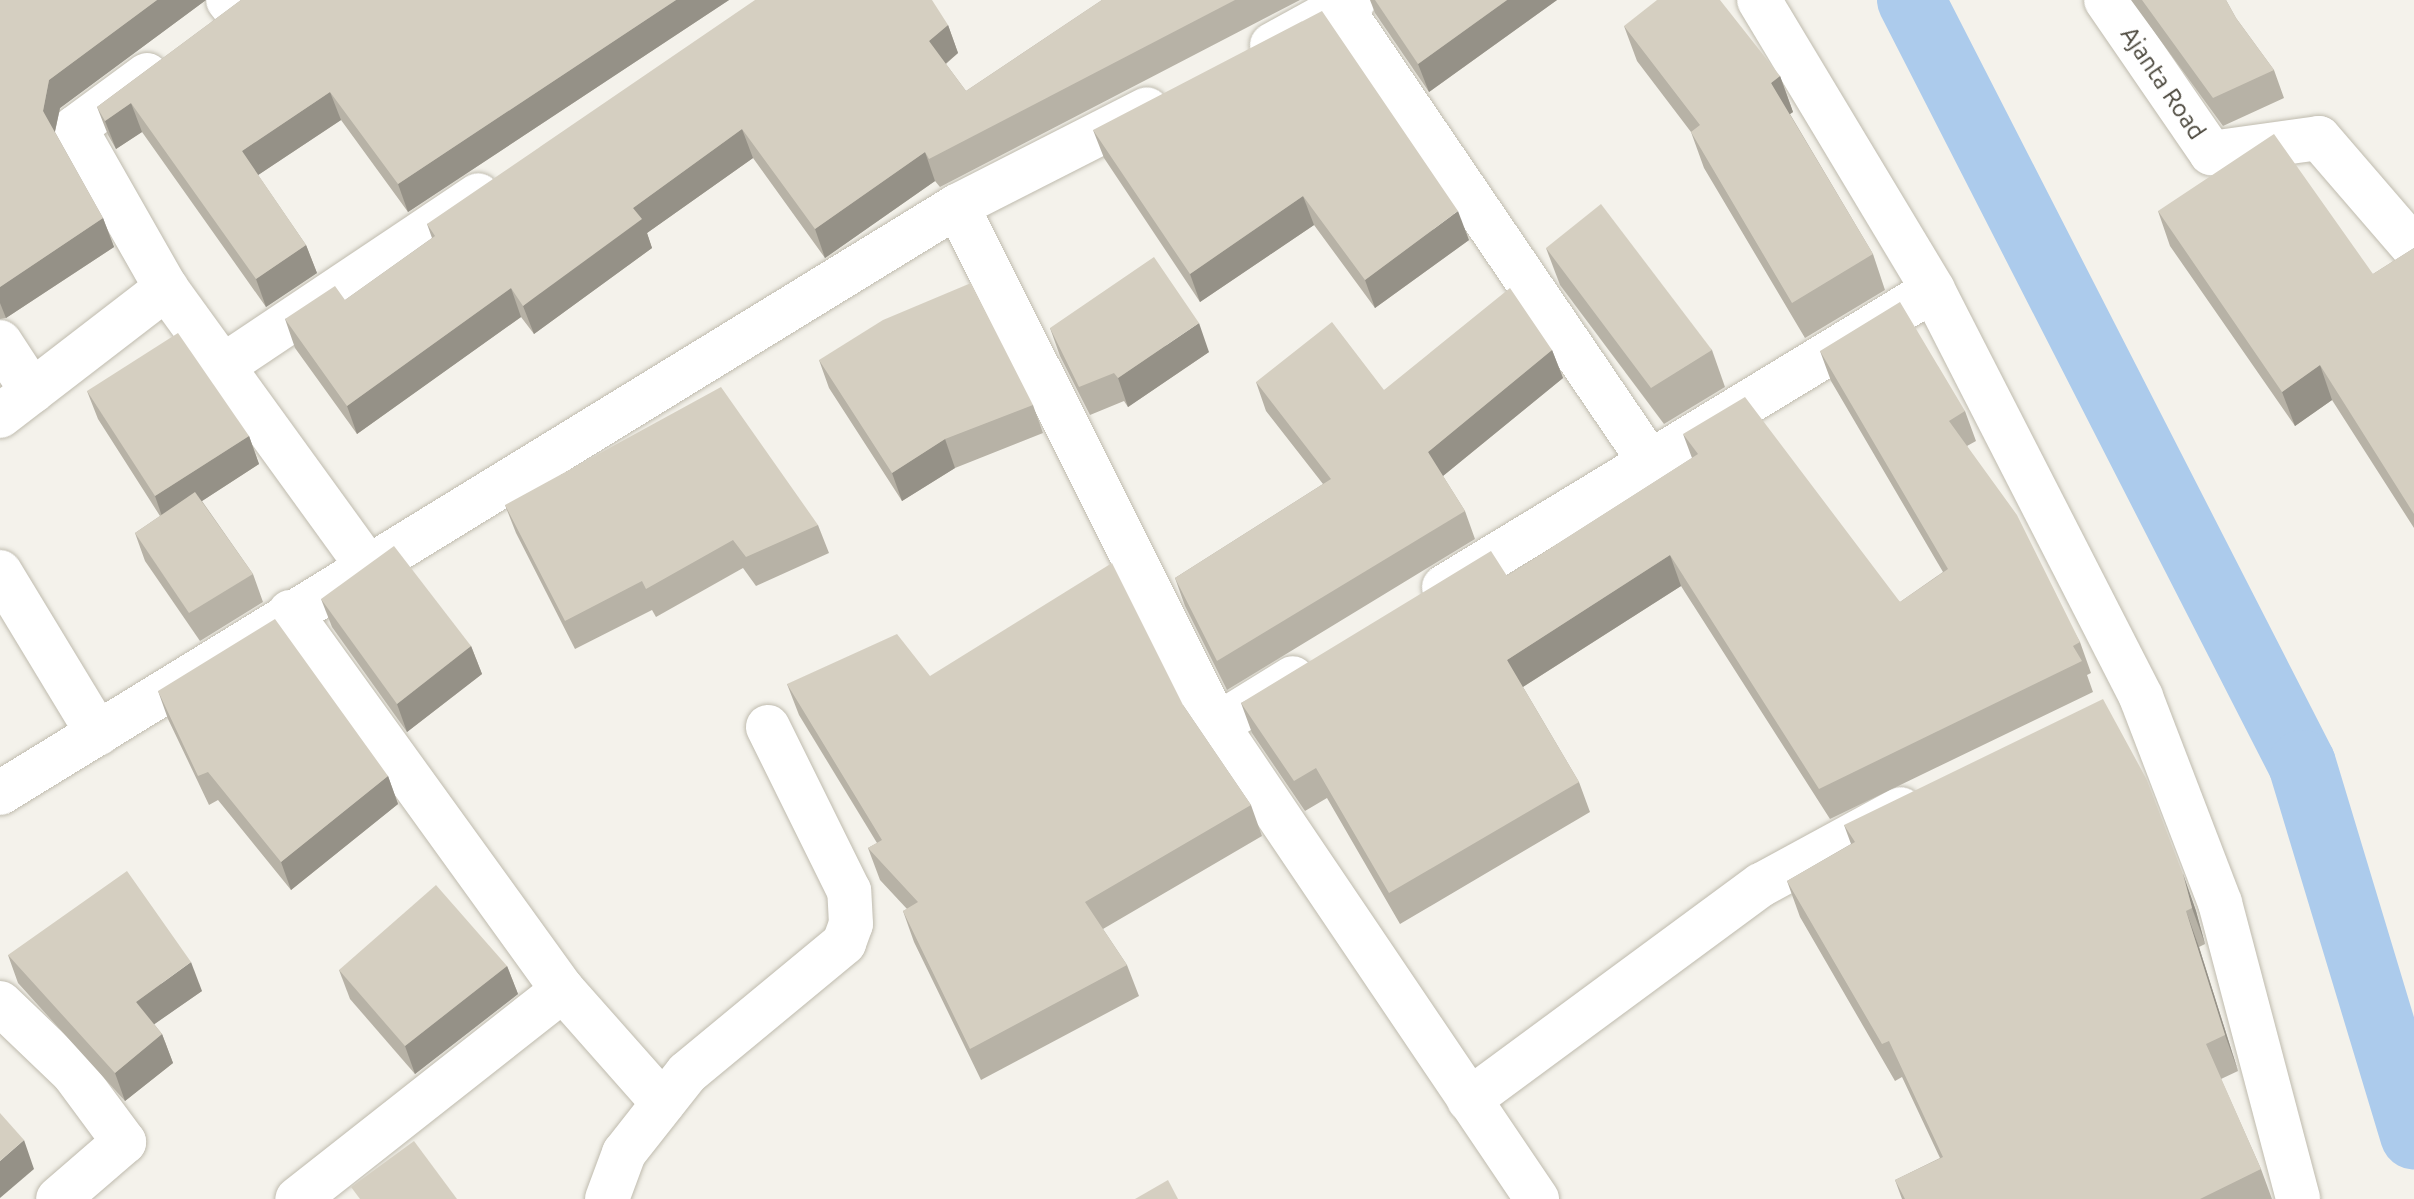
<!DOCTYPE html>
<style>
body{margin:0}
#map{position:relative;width:2414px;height:1199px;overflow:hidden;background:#f4f2eb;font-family:Ubuntu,sans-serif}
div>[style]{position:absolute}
.canal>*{height:68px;margin:-34px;padding:0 34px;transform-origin:34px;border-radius:34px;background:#accbec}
.roads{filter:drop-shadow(0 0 2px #bfbbae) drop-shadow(0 0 2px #bfbbae)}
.street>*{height:44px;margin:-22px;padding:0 22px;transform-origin:22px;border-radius:22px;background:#fff}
.wall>*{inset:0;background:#b7b2a6}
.shaded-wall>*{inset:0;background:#959187}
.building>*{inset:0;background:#d5cfc1}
span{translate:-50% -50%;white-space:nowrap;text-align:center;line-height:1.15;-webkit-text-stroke:6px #fff;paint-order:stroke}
.street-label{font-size:24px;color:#484439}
</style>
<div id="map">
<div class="canal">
<div style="left:1911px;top:0;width:858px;rotate:62.9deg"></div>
<div style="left:2302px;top:764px;width:388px;rotate:73.2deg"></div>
</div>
<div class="roads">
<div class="street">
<div style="left:228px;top:0;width:11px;rotate:52deg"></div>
<div style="left:1336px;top:0;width:559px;rotate:55.8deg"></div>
<div style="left:1759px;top:0;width:338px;rotate:59deg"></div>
<div style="left:1933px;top:290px;width:457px;rotate:62.9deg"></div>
<div style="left:2141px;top:697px;width:221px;rotate:69deg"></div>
<div style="left:2220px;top:903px;width:306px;rotate:75.2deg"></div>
<div style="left:2106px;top:0;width:186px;rotate:55.5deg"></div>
<div style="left:2211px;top:153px;width:109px;rotate:-7.9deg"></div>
<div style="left:2319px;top:138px;width:145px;rotate:49.2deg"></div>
<div style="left:1272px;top:45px;width:94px;rotate:-28.8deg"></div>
<div style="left:147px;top:75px;width:89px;rotate:143.6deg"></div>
<div style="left:75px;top:128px;width:184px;rotate:60.4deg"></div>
<div style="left:957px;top:206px;width:580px;rotate:63.39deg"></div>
<div style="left:1217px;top:725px;width:89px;rotate:-31.7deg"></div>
<div style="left:0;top:342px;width:59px;rotate:56.9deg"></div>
<div style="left:223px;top:366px;width:307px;rotate:-33.8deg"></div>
<div style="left:0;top:416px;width:210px;rotate:-37.6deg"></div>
<div style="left:166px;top:288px;width:346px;rotate:54.1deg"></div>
<div style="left:0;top:572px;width:189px;rotate:58.8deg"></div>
<div style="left:1444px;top:587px;width:572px;rotate:-31.27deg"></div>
<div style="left:290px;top:612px;width:466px;rotate:54.2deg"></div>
<div style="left:563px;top:990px;width:338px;rotate:141.8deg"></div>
<div style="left:1217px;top:725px;width:572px;rotate:55.98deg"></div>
<div style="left:0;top:793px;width:1123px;rotate:-31.52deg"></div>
<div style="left:957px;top:206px;width:213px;rotate:-27deg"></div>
<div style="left:563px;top:990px;width:151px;rotate:48.5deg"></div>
<div style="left:0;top:1003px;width:101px;rotate:43.8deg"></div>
<div style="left:73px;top:1073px;width:86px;rotate:53.5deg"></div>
<div style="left:124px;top:1142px;width:87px;rotate:139.2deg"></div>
<div style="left:1469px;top:1100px;width:363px;rotate:-36.4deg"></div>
<div style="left:1761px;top:885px;width:159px;rotate:-28.5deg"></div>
<div style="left:607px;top:1199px;width:49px;rotate:-69.7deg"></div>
<div style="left:624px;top:1153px;width:102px;rotate:-51.8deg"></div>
<div style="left:687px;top:1073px;width:204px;rotate:-39.6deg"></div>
<div style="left:844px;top:943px;width:20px;rotate:-70deg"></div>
<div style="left:851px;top:924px;width:33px;rotate:-93deg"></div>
<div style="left:849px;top:891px;width:183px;rotate:-116.3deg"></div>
</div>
</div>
<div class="wall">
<div style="clip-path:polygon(0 0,206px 0,60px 108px,55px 132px,103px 218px,114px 247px,6px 318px,0 319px)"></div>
<div style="clip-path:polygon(241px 0,729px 0,408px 212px,341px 120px,258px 175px,306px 245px,317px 273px,266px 307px,142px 132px,116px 149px,108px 135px,97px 107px)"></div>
<div style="clip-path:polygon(1102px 0,1300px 0,940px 187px,935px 181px,825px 258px,753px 158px,647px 233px,652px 248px,534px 334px,521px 317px,357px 434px,295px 348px,285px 319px,345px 300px,432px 238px,427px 224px,948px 25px,958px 53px,946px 64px,966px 91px)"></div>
<div style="clip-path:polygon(1370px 0,1557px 0,1429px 92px,1375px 13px)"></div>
<div style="clip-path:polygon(2131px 0,2226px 0,2236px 18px,2274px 70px,2284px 98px,2223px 126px)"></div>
<div style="clip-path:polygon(1624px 26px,1780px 76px,1793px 112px,1790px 114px,1873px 254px,1885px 290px,1805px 338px,1704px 168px,1691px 132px,1637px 61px)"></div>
<div style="clip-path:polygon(1093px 130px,1469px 240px,1375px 308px,1314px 225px,1200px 302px,1104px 158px)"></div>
<div style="clip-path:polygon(2158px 211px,2373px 274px,2414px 248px,2414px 528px,2332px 400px,2295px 426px,2170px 246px)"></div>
<div style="clip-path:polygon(1546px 248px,1712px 350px,1725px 387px,1664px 424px,1560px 285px)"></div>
<div style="clip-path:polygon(1050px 328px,1209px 352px,1128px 407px,1124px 401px,1090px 415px,1060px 356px)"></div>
<div style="clip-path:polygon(1552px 350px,1563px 378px,1443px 476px,1465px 511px,1475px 539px,1227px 690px,1185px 606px,1175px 578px,1323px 484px,1266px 411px,1256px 382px,1384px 390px)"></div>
<div style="clip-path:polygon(1820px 351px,1965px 411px,1976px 441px,1967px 446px,2080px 642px,2091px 673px,2087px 675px,2093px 692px,1830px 819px,1681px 586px,1523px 687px,1579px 782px,1590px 812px,1400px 924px,1327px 798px,1305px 811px,1252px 733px,1241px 703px,1507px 576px,1692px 458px,1683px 434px,1900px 602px,1943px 572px,1831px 381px)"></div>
<div style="clip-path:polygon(819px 360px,1033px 405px,1043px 433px,955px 468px,902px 501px,829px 388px)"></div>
<div style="clip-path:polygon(87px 391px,249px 436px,259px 464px,202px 501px,253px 574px,263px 602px,200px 641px,145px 561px,135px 533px,160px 516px,98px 419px)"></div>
<div style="clip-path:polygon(505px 505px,818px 525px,829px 553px,756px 586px,743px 568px,656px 617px,652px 610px,575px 649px,516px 533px)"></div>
<div style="clip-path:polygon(321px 599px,471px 646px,482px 674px,407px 732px,332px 627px)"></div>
<div style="clip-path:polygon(930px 676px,1183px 705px,1251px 805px,1262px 836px,1103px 929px,1127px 965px,1139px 996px,981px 1080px,914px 942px,903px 911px,907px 909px,880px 880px,868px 848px,877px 843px,799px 715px,787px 684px)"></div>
<div style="clip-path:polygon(158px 691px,388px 776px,398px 804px,291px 890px,218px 800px,209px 805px,168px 719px)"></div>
<div style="clip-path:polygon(1844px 825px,2183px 874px,2196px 911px,2205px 944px,2199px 947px,2238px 1071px,2221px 1079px,2261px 1169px,2272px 1199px,1902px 1199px,1895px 1180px,1940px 1158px,1902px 1077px,1895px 1081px,1800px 917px,1787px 881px,1851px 844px)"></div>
<div style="clip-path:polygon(8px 955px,202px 991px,154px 1024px,162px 1034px,173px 1063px,125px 1101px,18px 983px)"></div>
<div style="clip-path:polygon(507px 966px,518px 994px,415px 1074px,350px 999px,339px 970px)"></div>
</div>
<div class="shaded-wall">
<div style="clip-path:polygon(157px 0,206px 0,60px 108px,53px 140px,43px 111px,49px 80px)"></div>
<div style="clip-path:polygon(676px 0,729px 0,408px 212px,398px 184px)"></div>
<div style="clip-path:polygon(1507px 0,1557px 0,1429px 92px,1418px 64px)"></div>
<div style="clip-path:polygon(948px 25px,958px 53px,939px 69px,929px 41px)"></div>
<div style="clip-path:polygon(1780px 76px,1793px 112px,1784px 118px,1771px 83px)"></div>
<div style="clip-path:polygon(330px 92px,341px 120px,252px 179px,242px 151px)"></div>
<div style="clip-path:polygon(131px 103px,142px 132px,116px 149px,105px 121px)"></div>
<div style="clip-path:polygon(742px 129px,753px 158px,647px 233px,652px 248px,534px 334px,523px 306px,633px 208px)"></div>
<div style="clip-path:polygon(925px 152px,935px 181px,825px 258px,815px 229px)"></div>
<div style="clip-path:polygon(1303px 196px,1314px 225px,1200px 302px,1190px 274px)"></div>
<div style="clip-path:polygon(1458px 211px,1469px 240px,1375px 308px,1365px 280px)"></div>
<div style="clip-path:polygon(103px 218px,114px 247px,6px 318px,0 303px,0 287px)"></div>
<div style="clip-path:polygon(306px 245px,317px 273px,266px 307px,256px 279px)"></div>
<div style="clip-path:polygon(511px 288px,521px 317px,357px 434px,347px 406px)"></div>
<div style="clip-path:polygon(1199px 323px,1209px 352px,1128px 407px,1118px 378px)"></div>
<div style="clip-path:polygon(1552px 350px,1563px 378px,1438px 480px,1428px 452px)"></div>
<div style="clip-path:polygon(2320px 365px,2332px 400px,2295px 426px,2282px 392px)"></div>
<div style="clip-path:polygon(249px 436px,259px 464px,165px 525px,155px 496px)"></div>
<div style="clip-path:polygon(945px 439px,955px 468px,902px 501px,892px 473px)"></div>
<div style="clip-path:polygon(1670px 555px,1681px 586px,1518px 690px,1507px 660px)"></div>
<div style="clip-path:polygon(471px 646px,482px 674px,407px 732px,397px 704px)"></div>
<div style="clip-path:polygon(388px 776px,398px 804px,291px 890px,281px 862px)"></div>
<div style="clip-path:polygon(2183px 874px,2196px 911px,2205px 944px,2192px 908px)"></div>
<div style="clip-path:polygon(2186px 911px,2199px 947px,2238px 1071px,2225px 1035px)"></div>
<div style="clip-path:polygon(191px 962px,202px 991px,146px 1030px,136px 1002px)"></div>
<div style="clip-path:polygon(507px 966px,518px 994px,415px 1074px,405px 1046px)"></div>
<div style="clip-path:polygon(162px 1034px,173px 1063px,125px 1101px,115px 1073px)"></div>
<div style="clip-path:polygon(24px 1140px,34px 1169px,0 1198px,0 1161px)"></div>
</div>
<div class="building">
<div style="clip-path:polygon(0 0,157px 0,49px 80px,43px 111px,103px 218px,0 287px)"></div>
<div style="clip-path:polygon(241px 0,676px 0,398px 184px,330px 92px,242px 151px,306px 245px,256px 279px,131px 103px,105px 121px,97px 107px)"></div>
<div style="clip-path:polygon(755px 0,932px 0,948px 25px,929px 41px,966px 91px,1102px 0,1235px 0,929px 159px,925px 152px,815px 229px,742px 129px,633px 208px,642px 219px,523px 306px,511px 288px,347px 406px,285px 319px,335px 286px,345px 300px,435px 236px,427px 224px)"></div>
<div style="clip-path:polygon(1375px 0,1507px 0,1418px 64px)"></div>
<div style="clip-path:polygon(1657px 0,1720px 0,1780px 76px,1771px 83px,1873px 254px,1792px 303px,1691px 132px,1700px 125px,1624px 26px)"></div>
<div style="clip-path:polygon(2142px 0,2226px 0,2236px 18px,2274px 70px,2213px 98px)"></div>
<div style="clip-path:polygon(1322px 11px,1458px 211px,1365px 280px,1303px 196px,1190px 274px,1093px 130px)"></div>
<div style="clip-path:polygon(2274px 134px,2373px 274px,2414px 248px,2414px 514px,2320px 365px,2282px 392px,2158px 211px)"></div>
<div style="clip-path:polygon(1601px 204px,1712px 350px,1651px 388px,1546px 248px)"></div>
<div style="clip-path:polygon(1154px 257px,1199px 323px,1118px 378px,1114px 373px,1079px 387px,1050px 328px)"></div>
<div style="clip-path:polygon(971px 283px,1033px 405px,945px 439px,892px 473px,819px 360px,883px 320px)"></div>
<div style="clip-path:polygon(1510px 288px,1552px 350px,1428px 452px,1465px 511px,1217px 661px,1175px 578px,1331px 479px,1256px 382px,1332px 322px,1384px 390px)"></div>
<div style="clip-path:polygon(1900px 302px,1965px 411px,1949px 421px,2017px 515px,2080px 642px,2073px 646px,2082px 661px,1819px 789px,1670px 555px,1507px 660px,1579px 782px,1389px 893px,1316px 768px,1294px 781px,1241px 703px,1491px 551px,1507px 576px,1698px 454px,1683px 434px,1745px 397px,1900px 602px,1948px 569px,1820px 351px)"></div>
<div style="clip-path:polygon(178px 333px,249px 436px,155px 496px,87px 391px)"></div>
<div style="clip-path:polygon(721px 387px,818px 525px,746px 557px,733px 540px,646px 589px,642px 581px,565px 621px,505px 505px)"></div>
<div style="clip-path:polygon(195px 492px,253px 574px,189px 613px,135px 533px)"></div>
<div style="clip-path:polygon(394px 546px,471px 646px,397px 704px,321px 599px)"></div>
<div style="clip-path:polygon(1112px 563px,1183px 705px,1251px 805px,1085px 902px,1127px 965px,970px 1049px,903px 911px,918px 902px,868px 848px,882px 840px,787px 684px,897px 634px,930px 676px)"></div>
<div style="clip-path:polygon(275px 619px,388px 776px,281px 862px,208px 772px,198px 776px,158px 691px)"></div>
<div style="clip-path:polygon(2103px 699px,2147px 780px,2183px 874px,2192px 908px,2186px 911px,2225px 1035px,2206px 1044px,2261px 1169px,2200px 1199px,1905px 1199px,1895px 1180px,1943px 1157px,1889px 1041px,1882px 1044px,1787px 881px,1855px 842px,1844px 825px)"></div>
<div style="clip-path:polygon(127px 871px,191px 962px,136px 1002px,162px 1034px,115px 1073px,8px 955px)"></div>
<div style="clip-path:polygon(436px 885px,507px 966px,405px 1046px,339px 970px)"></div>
<div style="clip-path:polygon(0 1113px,24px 1140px,0 1161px)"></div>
<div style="clip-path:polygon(414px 1141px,457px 1199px,360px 1199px,351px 1187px)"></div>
<div style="clip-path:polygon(1168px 1180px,1178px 1199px,1135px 1199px)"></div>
</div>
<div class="street-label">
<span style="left:2163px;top:83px;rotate:56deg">Ajanta Road</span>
</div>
</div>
